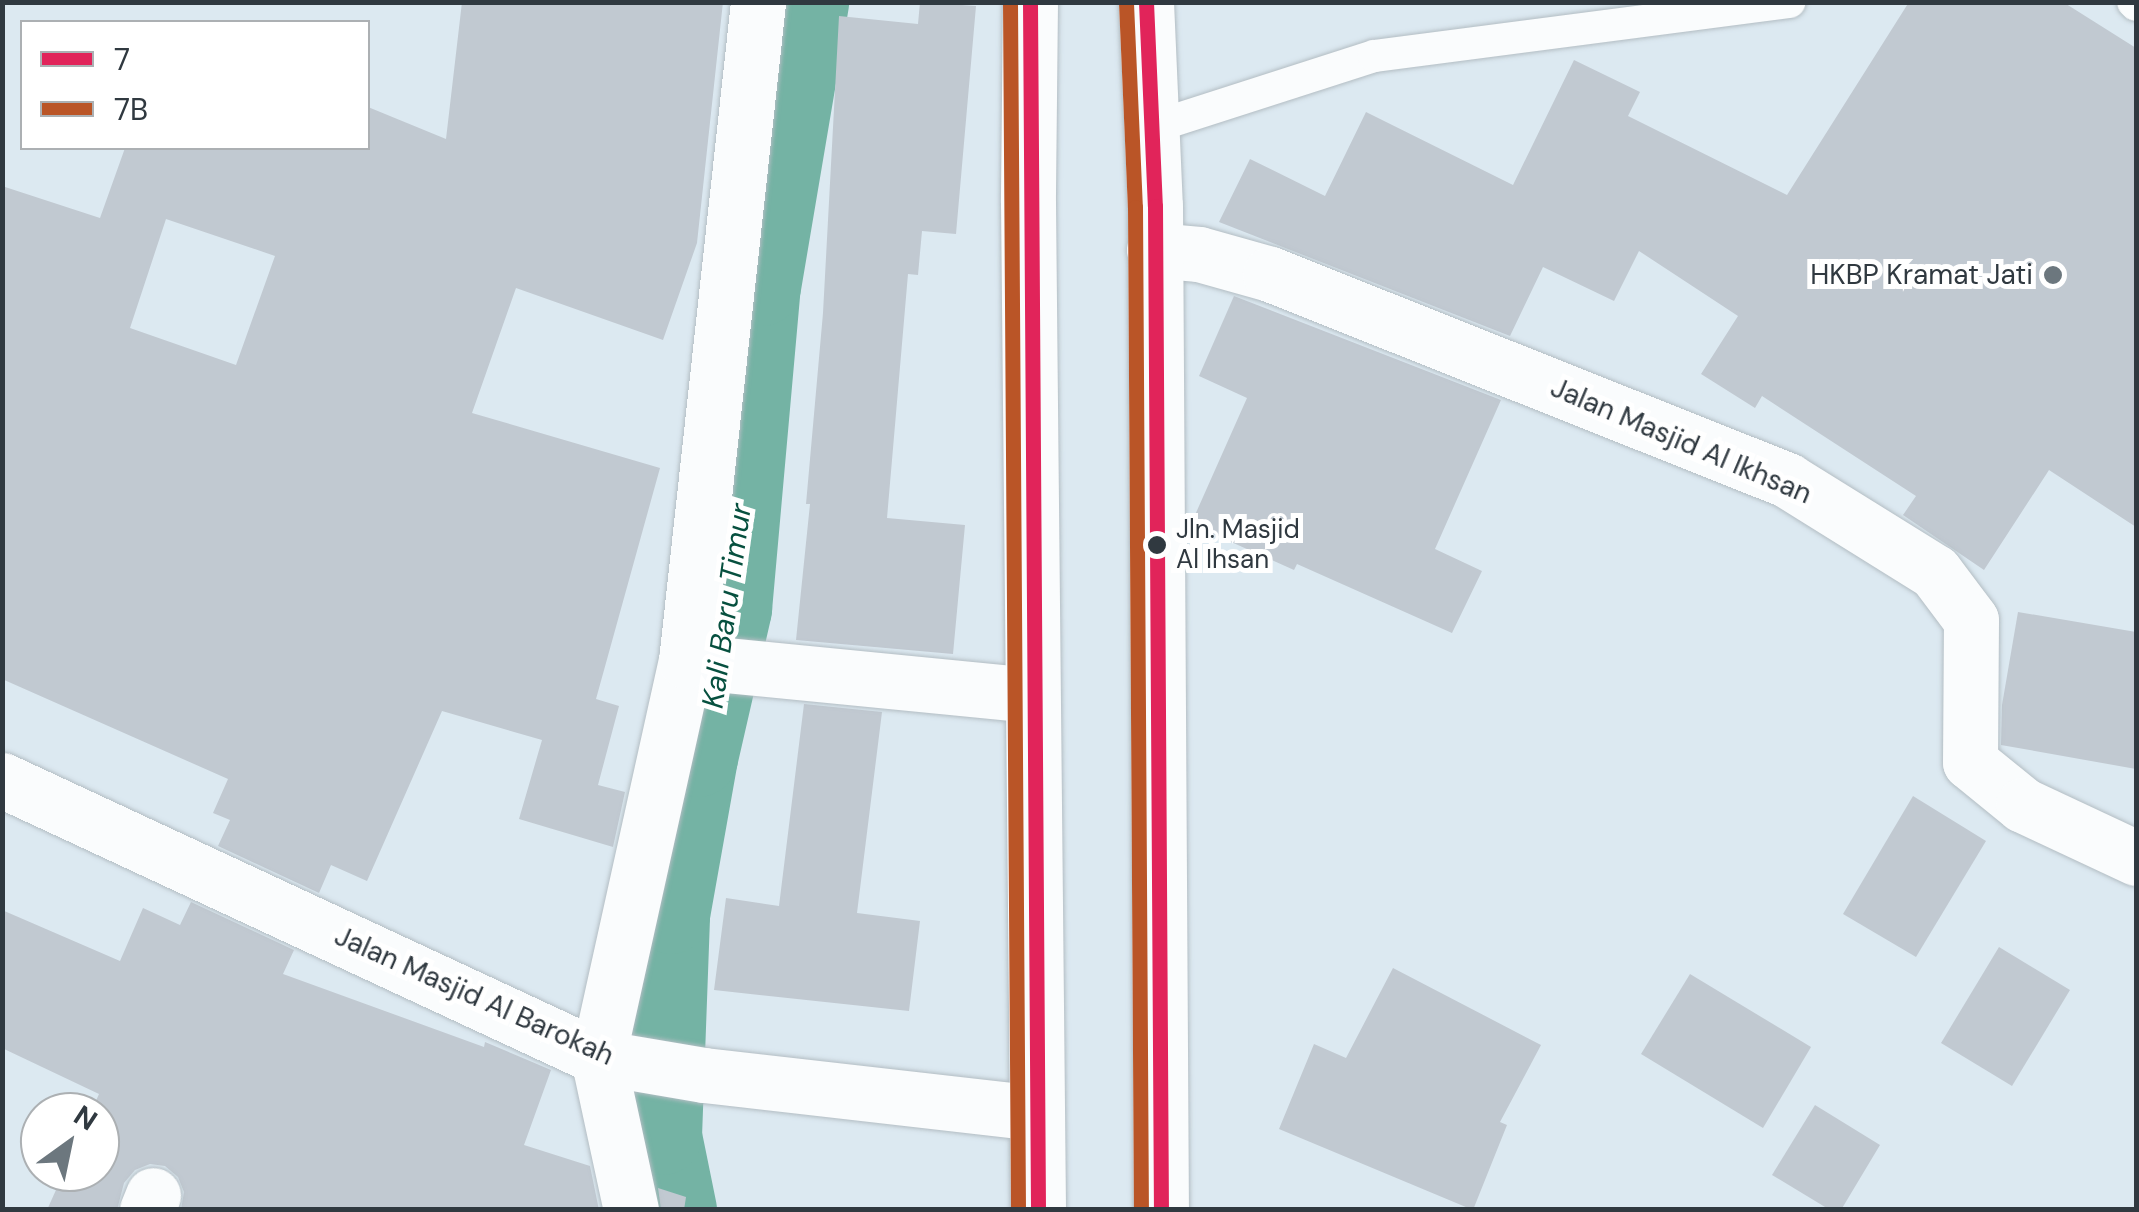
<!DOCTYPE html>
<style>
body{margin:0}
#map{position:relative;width:2139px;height:1212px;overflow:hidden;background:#dce9f1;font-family:"DM Sans",sans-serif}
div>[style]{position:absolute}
.canal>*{height:78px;margin:-39px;padding:0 39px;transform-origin:39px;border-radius:39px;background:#74b3a4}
.building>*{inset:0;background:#c1c9d1}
.roads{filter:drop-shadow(0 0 2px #b3bdc3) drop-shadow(0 0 2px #b3bdc3)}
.lane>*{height:32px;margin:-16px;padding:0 16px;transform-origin:16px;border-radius:16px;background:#fafcfd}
.street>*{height:55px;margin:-27.5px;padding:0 27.5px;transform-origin:27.5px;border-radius:27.5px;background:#fafcfd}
.highway>*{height:55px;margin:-27.5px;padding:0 27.5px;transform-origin:27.5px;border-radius:27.5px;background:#fafcfd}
.bus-1>*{height:15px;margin:-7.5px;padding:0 7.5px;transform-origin:7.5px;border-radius:7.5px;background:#e1245a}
.bus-2>*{height:15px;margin:-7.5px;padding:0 7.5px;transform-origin:7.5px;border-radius:7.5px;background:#ba5527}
.dots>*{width:28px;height:28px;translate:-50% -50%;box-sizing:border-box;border:5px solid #fff;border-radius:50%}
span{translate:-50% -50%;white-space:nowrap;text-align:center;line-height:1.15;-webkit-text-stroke:10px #fff;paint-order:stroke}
.bus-label{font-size:26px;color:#303940}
.left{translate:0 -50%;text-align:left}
.poi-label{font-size:28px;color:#303940}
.right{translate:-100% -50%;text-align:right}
.street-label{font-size:28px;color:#303940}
.water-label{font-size:30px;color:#07503f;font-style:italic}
.frame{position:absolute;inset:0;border:5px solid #303940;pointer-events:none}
.legend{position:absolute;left:20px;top:20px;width:350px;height:130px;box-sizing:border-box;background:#fff;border:2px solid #acb0b3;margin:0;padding:12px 18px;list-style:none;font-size:30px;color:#303940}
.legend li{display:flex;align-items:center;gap:20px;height:50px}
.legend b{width:50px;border:2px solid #acb0b3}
.north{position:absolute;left:20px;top:1092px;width:100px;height:100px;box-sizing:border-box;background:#fff;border:2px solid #acb0b3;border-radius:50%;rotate:33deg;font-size:28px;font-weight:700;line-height:40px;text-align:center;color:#303940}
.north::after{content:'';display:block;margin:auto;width:35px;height:45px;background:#6c777e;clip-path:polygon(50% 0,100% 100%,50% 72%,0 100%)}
</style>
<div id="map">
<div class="canal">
<div style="left:678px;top:1210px;width:76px;rotate:-101.5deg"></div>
<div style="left:663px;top:1136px;width:221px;rotate:-87.9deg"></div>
<div style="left:671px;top:915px;width:159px;rotate:-79.9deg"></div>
<div style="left:699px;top:758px;width:153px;rotate:-77.1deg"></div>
<div style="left:733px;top:609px;width:323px;rotate:-84.9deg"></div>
<div style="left:762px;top:287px;width:289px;rotate:-80.4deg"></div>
</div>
<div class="building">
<div style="clip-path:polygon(evenodd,462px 2px,723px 2px,697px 243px,663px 340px,516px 288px,472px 413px,660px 468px,596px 699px,619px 706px,598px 785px,625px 792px,613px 847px,519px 819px,542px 740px,442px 711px,367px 881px,331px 865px,319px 893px,218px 846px,230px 820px,213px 813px,228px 779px,2px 679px,2px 186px,100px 218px,125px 148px,368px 148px,368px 107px,446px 139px,462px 2px,166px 219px,275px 256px,236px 365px,130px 328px,166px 219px)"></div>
<div style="clip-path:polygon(920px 2px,976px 6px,956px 234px,922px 231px,918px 275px,908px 274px,887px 518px,965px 525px,953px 654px,796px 640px,810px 504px,806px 504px,823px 313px,839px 16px,918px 24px)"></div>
<div style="clip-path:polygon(1909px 2px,2063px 2px,2136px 48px,2136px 527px,2049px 470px,1984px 570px,1903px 515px,1916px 496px,1762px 396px,1755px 408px,1701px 374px,1738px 316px,1639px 251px,1614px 301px,1543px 267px,1510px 336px,1219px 222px,1250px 159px,1325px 196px,1366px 112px,1513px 185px,1574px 60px,1640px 92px,1628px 116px,1787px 195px)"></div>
<div style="clip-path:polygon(1234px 296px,1501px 400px,1435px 549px,1482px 571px,1452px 633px,1297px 564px,1294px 570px,1191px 524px,1247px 398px,1199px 376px)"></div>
<div style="clip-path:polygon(2018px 612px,2136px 632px,2136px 769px,2001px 745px,2002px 705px)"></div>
<div style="clip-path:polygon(804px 704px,882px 712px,857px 913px,920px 921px,909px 1011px,714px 990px,726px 898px,779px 906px)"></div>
<div style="clip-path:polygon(1913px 796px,1986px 841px,1916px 957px,1843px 914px)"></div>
<div style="clip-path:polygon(191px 902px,294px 950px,283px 974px,484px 1047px,485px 1042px,551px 1070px,524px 1145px,590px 1166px,599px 1210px,181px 1210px,184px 1192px,178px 1177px,165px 1166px,150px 1164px,135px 1170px,124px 1183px,117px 1210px,47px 1210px,64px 1172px,100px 1172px,100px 1112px,91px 1112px,99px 1094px,2px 1048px,2px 910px,120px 961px,143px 908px,180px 925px)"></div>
<div style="clip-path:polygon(1999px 947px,2070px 990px,2012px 1086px,1941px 1043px)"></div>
<div style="clip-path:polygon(1393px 968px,1541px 1045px,1500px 1122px,1507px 1125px,1473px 1210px,1279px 1129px,1314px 1044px,1346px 1058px)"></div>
<div style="clip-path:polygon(1690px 974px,1811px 1047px,1763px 1128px,1641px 1054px)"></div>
<div style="clip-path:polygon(1815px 1105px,1880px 1145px,1841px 1210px,1830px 1210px,1772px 1175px)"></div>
<div style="clip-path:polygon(658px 1188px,686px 1197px,684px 1210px,661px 1210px)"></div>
</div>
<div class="roads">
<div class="lane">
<div style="left:2133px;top:2px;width:4px;rotate:45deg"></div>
<div style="left:1150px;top:128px;width:235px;rotate:-17.8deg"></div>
<div style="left:1374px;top:56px;width:419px;rotate:-7.4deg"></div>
</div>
<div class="street">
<div style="left:1154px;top:250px;width:45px;rotate:5.1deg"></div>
<div style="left:1199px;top:254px;width:74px;rotate:15.7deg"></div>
<div style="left:1270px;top:274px;width:557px;rotate:21.72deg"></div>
<div style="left:1787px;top:480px;width:174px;rotate:31.9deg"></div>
<div style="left:1935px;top:572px;width:60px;rotate:53.1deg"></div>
<div style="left:1971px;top:620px;width:142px;rotate:90.4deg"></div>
<div style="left:1970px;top:762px;width:68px;rotate:39.1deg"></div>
<div style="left:2023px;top:805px;width:125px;rotate:25.1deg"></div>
<div style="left:686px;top:661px;width:347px;rotate:5.6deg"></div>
<div style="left:2px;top:780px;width:657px;rotate:24.93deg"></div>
<div style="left:598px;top:1057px;width:108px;rotate:9.6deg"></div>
<div style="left:704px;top:1075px;width:334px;rotate:6.5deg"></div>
<div style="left:147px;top:1210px;width:16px;rotate:-68deg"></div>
<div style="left:631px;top:1210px;width:157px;rotate:-102.2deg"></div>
<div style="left:598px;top:1057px;width:406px;rotate:-77.5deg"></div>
<div style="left:686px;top:661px;width:663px;rotate:-83.76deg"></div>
</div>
<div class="highway">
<div style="left:1030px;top:2px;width:200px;rotate:90.6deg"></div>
<div style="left:1028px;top:202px;width:1008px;rotate:89.43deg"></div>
<div style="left:1146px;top:2px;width:204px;rotate:87.5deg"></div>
<div style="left:1155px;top:206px;width:1004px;rotate:89.66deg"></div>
</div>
</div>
<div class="bus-1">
<div style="left:1030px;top:2px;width:1208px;rotate:89.62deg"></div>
<div style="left:1146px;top:2px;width:204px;rotate:87.5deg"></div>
<div style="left:1155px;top:206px;width:1004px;rotate:89.66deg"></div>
</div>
<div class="bus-2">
<div style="left:1010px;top:2px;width:1208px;rotate:89.62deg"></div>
<div style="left:1126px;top:3px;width:204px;rotate:87.5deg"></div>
<div style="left:1135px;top:207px;width:1003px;rotate:89.66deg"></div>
</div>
<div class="dots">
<div style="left:2053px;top:275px;background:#6c777e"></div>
<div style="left:1157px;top:545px;background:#303940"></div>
</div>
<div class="bus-label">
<span class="left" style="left:1176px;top:545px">Jln. Masjid<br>Al Ihsan</span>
</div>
<div class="poi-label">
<span class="right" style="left:2033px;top:275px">HKBP Kramat Jati</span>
</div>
<div class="street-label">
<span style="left:1681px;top:441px;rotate:23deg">Jalan Masjid Al Ikhsan</span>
<span style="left:474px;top:996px;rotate:24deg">Jalan Masjid Al Barokah</span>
</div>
<div class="water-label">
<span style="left:727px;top:606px;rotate:-82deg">Kali Baru Timur</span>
</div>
<div class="frame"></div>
<ul class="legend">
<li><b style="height:12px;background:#e1245a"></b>7</li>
<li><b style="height:12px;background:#ba5527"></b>7B</li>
</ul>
<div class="north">N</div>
</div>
